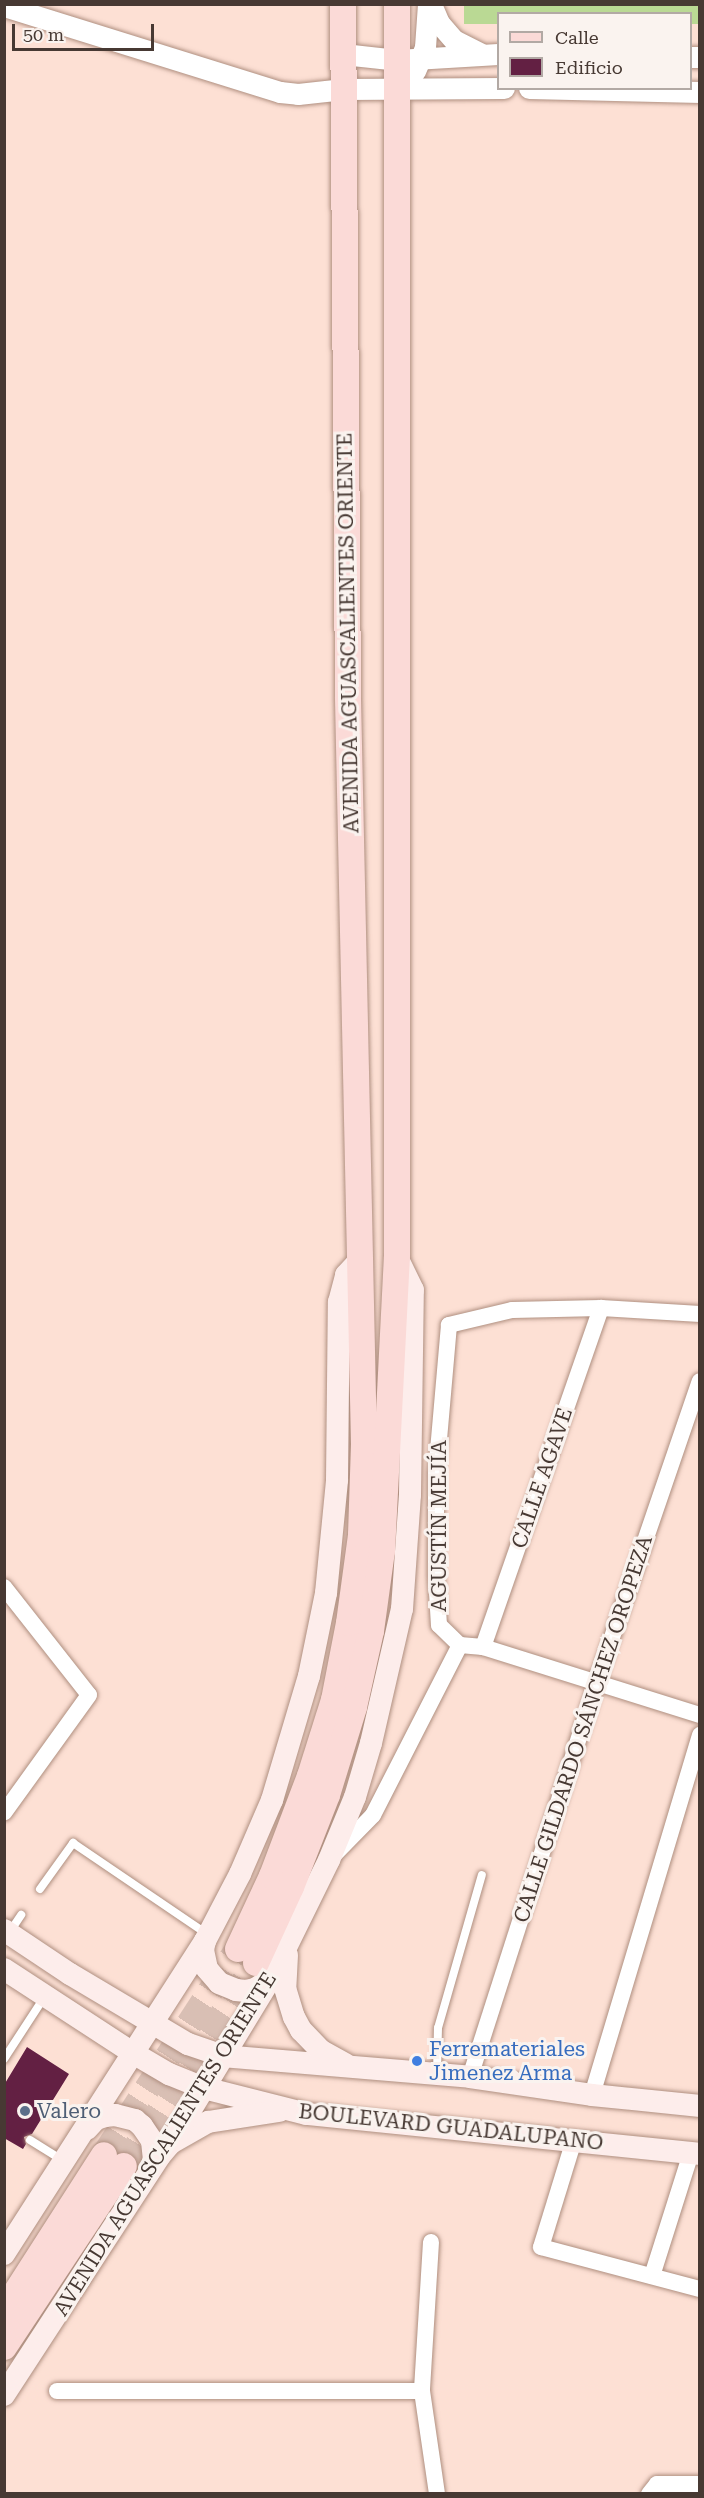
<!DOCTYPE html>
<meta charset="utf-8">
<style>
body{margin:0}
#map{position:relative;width:704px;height:2498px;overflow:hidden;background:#fde0d4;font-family:"Roboto Serif",serif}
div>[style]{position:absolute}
.green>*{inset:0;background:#bad994}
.building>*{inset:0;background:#632043}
.primary-tunnel>*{height:26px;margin-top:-13px;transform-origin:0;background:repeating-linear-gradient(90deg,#d9bfb4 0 26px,transparent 0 39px)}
.roads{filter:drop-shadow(0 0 2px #af8f80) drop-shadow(0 0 2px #af8f80)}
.service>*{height:8px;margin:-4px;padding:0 4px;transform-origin:4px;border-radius:4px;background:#fff}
.minor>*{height:16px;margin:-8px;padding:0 8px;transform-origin:8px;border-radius:8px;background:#fff}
.tertiary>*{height:21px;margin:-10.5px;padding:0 10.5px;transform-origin:10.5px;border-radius:10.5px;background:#fff}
.secondary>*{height:22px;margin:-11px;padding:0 11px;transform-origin:11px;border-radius:11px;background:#fdedeb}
.primary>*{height:26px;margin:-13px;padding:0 13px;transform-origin:13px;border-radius:13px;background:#fbdad7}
.dots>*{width:16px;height:16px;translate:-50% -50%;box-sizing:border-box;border:3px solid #faf3ef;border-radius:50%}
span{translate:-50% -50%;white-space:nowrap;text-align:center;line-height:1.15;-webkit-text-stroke:6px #faf3ef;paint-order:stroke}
.street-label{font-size:21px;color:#473933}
.shop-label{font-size:21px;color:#366cbe}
.left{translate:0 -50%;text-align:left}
.service-label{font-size:21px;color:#4e5e75}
.frame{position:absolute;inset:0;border:6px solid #473933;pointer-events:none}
.legend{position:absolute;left:497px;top:12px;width:195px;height:78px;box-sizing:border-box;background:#faf3ef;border:2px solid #b2a9a4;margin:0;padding:8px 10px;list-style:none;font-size:18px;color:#473933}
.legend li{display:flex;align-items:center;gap:12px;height:30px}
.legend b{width:30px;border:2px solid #b2a9a4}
.scale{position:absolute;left:12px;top:24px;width:142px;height:27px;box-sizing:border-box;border:3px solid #473933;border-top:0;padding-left:8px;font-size:18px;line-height:21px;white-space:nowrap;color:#473933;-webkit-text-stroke:4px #faf3ef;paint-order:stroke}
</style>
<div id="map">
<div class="green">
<div style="clip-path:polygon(464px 5px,699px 5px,699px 24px,691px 24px,690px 14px,498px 14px,498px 24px,464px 24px)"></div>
</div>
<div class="building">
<div style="clip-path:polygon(27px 2047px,69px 2074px,32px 2134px,24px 2137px,26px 2144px,23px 2149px,4px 2138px,4px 2085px)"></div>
</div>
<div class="primary-tunnel">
<div style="left:104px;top:2155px;width:246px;rotate:-57deg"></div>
<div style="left:124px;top:2166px;width:242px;rotate:-57deg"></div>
</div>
<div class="roads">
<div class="service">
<div style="left:40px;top:1889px;width:57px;rotate:-54.3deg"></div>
<div style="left:73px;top:1843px;width:162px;rotate:34.2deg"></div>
<div style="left:9px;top:1933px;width:22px;rotate:-56deg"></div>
<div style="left:4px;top:2059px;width:75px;rotate:-56.9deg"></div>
<div style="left:437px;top:2074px;width:46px;rotate:-88.8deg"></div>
<div style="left:438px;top:2028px;width:159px;rotate:-74deg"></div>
<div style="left:30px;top:2140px;width:39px;rotate:32deg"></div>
</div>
<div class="minor">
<div style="left:700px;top:1314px;width:99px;rotate:-176.5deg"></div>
<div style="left:601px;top:1308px;width:89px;rotate:178.7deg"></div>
<div style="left:512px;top:1310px;width:65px;rotate:166.6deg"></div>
<div style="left:449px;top:1325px;width:150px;rotate:95deg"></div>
<div style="left:436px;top:1474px;width:101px;rotate:90deg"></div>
<div style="left:436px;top:1575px;width:50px;rotate:86.6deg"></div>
<div style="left:439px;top:1625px;width:29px;rotate:44deg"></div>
<div style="left:460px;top:1645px;width:23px;rotate:5deg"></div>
<div style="left:483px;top:1647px;width:227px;rotate:17.4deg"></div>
<div style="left:4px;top:1587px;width:137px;rotate:51.8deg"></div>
<div style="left:89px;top:1695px;width:145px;rotate:125.8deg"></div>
<div style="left:483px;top:1647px;width:359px;rotate:-70.8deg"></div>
<div style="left:335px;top:1854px;width:54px;rotate:-45.7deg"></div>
<div style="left:373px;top:1815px;width:191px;rotate:-62.9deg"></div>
<div style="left:470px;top:2077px;width:413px;rotate:-72.2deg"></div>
<div style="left:596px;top:1684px;width:320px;rotate:-71.1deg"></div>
<div style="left:592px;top:2095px;width:376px;rotate:-73.3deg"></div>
<div style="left:574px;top:2140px;width:112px;rotate:107.1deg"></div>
<div style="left:541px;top:2247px;width:164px;rotate:14.8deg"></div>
<div style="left:431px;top:2242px;width:149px;rotate:93.5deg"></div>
<div style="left:422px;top:2391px;width:104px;rotate:81.7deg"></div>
<div style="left:652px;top:2276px;width:129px;rotate:-72.4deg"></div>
<div style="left:57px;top:2391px;width:365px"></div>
<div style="left:649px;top:2494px;width:13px;rotate:-51deg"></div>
<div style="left:657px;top:2484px;width:43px"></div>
</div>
<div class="tertiary">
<div style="left:431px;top:4px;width:21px;rotate:67deg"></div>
<div style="left:439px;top:23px;width:23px;rotate:49deg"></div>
<div style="left:454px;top:40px;width:30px;rotate:27deg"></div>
<div style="left:4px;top:6px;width:289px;rotate:17.3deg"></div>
<div style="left:280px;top:92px;width:18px;rotate:6deg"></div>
<div style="left:298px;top:94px;width:46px;rotate:-6.2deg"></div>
<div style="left:344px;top:89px;width:160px;rotate:-0.4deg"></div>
<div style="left:343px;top:54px;width:54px;rotate:6.3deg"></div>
<div style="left:397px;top:60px;width:101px;rotate:-3.4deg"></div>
<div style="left:690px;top:57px;width:10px"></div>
<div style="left:415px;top:71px;width:26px;rotate:-67deg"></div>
<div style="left:425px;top:47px;width:43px;rotate:-86deg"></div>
<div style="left:529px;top:88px;width:171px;rotate:1.3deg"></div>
</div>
<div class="secondary">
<div style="left:4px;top:1930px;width:79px;rotate:33.7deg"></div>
<div style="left:70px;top:1974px;width:137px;rotate:30.7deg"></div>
<div style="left:188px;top:2044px;width:36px;rotate:19deg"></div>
<div style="left:222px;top:2056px;width:249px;rotate:4.8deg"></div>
<div style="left:470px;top:2077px;width:123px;rotate:8.4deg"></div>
<div style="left:592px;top:2095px;width:109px;rotate:5.8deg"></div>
<div style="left:205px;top:1941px;width:9px;rotate:103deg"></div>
<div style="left:203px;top:1950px;width:19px;rotate:78deg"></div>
<div style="left:207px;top:1969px;width:18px;rotate:49deg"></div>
<div style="left:219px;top:1983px;width:18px;rotate:22deg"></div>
<div style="left:236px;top:1990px;width:10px;rotate:6deg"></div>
<div style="left:246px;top:1991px;width:9px;rotate:-13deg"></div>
<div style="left:255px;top:1989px;width:18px;rotate:-34deg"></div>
<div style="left:287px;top:1955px;width:33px;rotate:93deg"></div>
<div style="left:285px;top:1988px;width:30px;rotate:73deg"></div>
<div style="left:294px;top:2017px;width:15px;rotate:62deg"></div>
<div style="left:301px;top:2030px;width:28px;rotate:46deg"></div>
<div style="left:320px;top:2050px;width:29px;rotate:29deg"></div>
<div style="left:4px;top:1969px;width:154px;rotate:33.1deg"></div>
<div style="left:133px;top:2053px;width:42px;rotate:30.3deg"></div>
<div style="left:169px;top:2074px;width:38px;rotate:22deg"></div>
<div style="left:204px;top:2088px;width:106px;rotate:14.2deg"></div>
<div style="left:307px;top:2114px;width:395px;rotate:5.8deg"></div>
<div style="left:87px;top:2129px;width:13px;rotate:-48deg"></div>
<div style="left:96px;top:2119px;width:9px;rotate:-18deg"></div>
<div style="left:105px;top:2116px;width:10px;rotate:-6deg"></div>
<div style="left:115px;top:2115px;width:21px;rotate:14deg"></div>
<div style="left:135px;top:2120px;width:9px;rotate:41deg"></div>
<div style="left:142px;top:2126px;width:18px;rotate:56deg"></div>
<div style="left:152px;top:2141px;width:18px;rotate:84deg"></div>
<div style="left:154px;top:2159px;width:12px;rotate:110deg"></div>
<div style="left:171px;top:2143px;width:43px;rotate:-29.6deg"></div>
<div style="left:208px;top:2122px;width:72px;rotate:-8.8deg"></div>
<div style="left:4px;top:2254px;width:372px;rotate:-57.3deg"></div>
<div style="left:205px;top:1941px;width:76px;rotate:-62.4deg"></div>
<div style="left:240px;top:1874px;width:81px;rotate:-66.6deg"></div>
<div style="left:272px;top:1800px;width:129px;rotate:-73.4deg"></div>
<div style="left:309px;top:1676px;width:85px;rotate:-78.4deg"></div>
<div style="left:326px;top:1593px;width:114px;rotate:-84.4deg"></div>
<div style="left:337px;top:1480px;width:178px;rotate:-89.4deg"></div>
<div style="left:339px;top:1302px;width:28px;rotate:-75deg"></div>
<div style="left:346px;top:1275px;width:19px;rotate:-47deg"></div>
<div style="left:4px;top:2395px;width:284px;rotate:-56.9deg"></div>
<div style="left:159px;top:2157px;width:17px;rotate:-50deg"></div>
<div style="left:170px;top:2144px;width:194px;rotate:-58.7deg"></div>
<div style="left:271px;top:1978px;width:131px;rotate:-63.8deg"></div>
<div style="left:329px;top:1860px;width:68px;rotate:-67.6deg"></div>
<div style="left:355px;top:1797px;width:56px;rotate:-73.5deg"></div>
<div style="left:371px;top:1743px;width:138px;rotate:-77deg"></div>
<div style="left:402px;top:1609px;width:114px;rotate:-86deg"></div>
<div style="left:410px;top:1495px;width:205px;rotate:-89.2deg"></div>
<div style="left:413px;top:1290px;width:37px;rotate:-116deg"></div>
</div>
<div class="primary">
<div style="left:238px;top:1949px;width:81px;rotate:-65deg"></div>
<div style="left:272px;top:1876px;width:107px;rotate:-69.2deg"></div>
<div style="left:310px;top:1776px;width:80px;rotate:-72.5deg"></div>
<div style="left:334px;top:1700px;width:78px;rotate:-79deg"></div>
<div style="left:349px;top:1623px;width:89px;rotate:-82.2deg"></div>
<div style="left:361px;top:1535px;width:91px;rotate:-88.1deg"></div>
<div style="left:364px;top:1444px;width:747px;rotate:-91.23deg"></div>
<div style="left:348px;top:697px;width:693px;rotate:-90.41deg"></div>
<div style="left:256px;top:1963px;width:84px;rotate:-65.3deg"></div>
<div style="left:291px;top:1887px;width:99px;rotate:-68.6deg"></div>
<div style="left:327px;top:1795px;width:92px;rotate:-72.9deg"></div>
<div style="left:354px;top:1707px;width:78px;rotate:-77.4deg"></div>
<div style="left:371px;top:1631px;width:81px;rotate:-82.2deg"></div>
<div style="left:382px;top:1551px;width:294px;rotate:-87.1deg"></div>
<div style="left:397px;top:1257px;width:1253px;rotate:-90deg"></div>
<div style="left:4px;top:2311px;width:185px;rotate:-57.3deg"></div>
<div style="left:4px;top:2347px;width:217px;rotate:-56.5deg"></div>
</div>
</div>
<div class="dots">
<div style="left:417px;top:2061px;background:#3f7fe0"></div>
<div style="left:25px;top:2111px;background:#5c6f8a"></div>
</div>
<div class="street-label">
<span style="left:348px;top:633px;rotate:-91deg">AVENIDA AGUASCALIENTES ORIENTE</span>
<span style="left:542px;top:1478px;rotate:-71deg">CALLE AGAVE</span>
<span style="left:439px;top:1526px;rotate:-90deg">AGUSTÍN MEJÍA</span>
<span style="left:583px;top:1729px;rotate:-72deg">CALLE GILDARDO SÁNCHEZ OROPEZA</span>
<span style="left:451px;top:2127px;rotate:6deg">BOULEVARD GUADALUPANO</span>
<span style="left:165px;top:2144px;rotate:-58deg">AVENIDA AGUASCALIENTES ORIENTE</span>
</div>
<div class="shop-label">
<span class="left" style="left:429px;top:2061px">Ferremateriales<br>Jimenez Arma</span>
</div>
<div class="service-label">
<span class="left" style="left:37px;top:2111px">Valero</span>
</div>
<div class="frame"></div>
<ul class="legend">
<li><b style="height:8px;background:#fbdad7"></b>Calle</li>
<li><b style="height:16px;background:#632043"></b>Edificio</li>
</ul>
<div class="scale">50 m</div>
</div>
